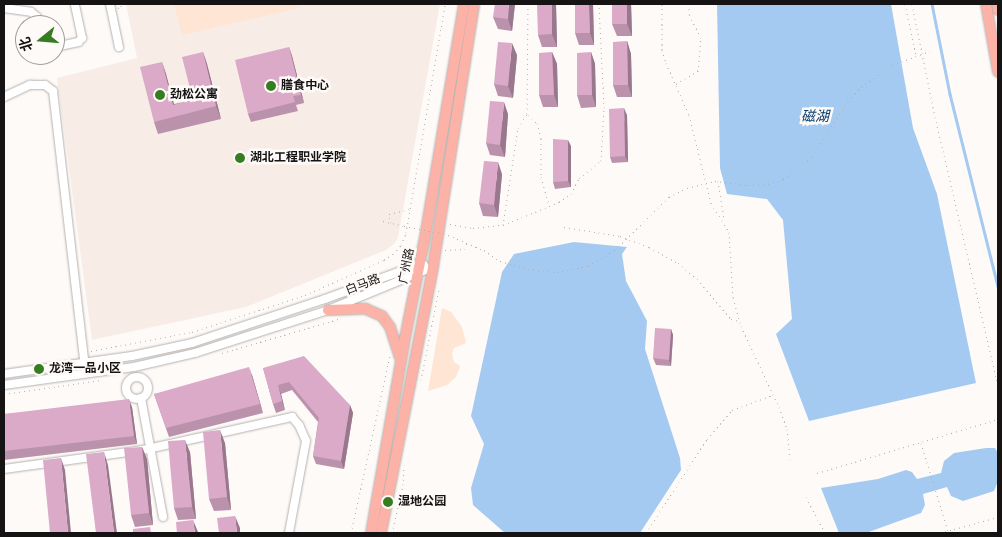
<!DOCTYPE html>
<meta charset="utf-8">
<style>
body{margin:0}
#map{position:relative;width:1002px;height:537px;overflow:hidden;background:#fefaf8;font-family:"Fira Sans Condensed","Noto Sans SC",sans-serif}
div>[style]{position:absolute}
.built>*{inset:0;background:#f7ede6}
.green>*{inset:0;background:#fee5d4}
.water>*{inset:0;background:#a5caf1}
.stream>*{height:2.5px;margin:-1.25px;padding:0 1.25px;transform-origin:1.25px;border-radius:1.25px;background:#a5caf1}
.path>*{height:1px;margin-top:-0.5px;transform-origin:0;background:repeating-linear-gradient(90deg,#b2aead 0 1px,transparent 0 5px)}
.roads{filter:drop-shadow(0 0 1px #b4b1ae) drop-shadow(0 0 1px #b4b1ae)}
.minor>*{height:8px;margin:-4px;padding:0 4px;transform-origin:4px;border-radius:4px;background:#fff}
.minor>.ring{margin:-4px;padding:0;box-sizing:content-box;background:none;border:8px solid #fff;border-radius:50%}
.major>*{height:10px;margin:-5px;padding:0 5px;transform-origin:5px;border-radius:5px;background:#fcb2a7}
.path-bridge>*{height:1px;margin-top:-0.5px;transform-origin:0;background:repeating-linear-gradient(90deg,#b2aead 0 1px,transparent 0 5px)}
.wall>*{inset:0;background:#bb92ac}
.shaded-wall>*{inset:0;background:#99778c}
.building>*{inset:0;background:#daaac8}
.dots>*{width:14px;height:14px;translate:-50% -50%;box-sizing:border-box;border:2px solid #fefaf8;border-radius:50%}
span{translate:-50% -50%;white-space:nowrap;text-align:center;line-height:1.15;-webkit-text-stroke:5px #fefaf8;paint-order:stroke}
.poi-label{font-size:12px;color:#151313;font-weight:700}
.left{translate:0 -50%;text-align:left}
.street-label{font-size:12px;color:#151313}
.water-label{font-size:14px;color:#003969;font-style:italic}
.frame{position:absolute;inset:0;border:5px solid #151313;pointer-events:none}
.north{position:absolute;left:15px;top:15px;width:50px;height:50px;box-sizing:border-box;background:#fefaf8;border:1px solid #a19e9c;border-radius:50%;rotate:253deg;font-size:14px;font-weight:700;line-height:20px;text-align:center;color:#151313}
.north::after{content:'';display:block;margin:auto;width:18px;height:22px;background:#367d22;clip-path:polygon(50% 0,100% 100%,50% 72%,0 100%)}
</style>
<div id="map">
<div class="built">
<div style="clip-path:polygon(126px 4px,440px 4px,398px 237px,395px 243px,386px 250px,246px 307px,92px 340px,57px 78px,137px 58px)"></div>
</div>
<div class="green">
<div style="clip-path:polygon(174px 4px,299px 4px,300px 8px,182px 35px)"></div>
<div style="clip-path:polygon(442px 308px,451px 312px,462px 327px,466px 343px,454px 348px,452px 354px,454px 362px,460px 366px,456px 377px,447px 385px,428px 391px)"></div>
</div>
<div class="water">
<div style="clip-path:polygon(717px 4px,891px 4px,913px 128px,937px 194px,976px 383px,809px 421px,776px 334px,792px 319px,783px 220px,767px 199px,727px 194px,720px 168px)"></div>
<div style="clip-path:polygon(574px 242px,627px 247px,622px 254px,626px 281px,647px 321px,645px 349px,680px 458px,681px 470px,640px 533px,505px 533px,473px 505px,471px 488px,484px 444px,471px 416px,502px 272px,514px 254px)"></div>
<div style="clip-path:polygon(986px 448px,995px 448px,998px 453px,998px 481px,994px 491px,963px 501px,951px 496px,947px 487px,923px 494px,925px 505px,921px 513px,866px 533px,839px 533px,821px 488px,878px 479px,906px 470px,912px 472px,917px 479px,941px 473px,944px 461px,954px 453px)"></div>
</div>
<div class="stream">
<div style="left:932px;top:4px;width:92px;rotate:78.7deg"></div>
<div style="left:950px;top:94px;width:198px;rotate:76deg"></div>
</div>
<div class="path">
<div style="left:662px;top:4px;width:46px;rotate:90deg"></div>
<div style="left:662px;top:50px;width:14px;rotate:73deg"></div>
<div style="left:666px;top:63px;width:57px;rotate:66.1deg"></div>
<div style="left:689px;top:115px;width:91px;rotate:76deg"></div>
<div style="left:711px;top:203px;width:34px;rotate:58deg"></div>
<div style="left:729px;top:232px;width:66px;rotate:86.5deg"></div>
<div style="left:733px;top:298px;width:29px;rotate:74deg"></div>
<div style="left:741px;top:326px;width:89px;rotate:64.9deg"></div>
<div style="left:779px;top:407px;width:23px;rotate:70deg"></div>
<div style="left:787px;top:429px;width:30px;rotate:84deg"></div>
<div style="left:905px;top:4px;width:52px;rotate:77.8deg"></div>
<div style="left:912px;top:4px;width:115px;rotate:78.5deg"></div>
<div style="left:935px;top:117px;width:276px;rotate:76.8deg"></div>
<div style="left:118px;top:8px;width:3px;rotate:-18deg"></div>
<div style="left:121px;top:7px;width:3px;rotate:-90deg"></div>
<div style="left:676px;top:84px;width:26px;rotate:-31deg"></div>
<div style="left:698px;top:71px;width:33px;rotate:-85deg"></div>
<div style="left:701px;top:38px;width:27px;rotate:-117deg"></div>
<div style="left:689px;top:14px;width:10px;rotate:-90deg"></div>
<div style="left:528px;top:115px;width:12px;rotate:42deg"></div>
<div style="left:537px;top:123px;width:16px;rotate:75deg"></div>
<div style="left:541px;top:138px;width:39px;rotate:90deg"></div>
<div style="left:541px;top:177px;width:29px;rotate:74deg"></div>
<div style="left:718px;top:181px;width:39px;rotate:81deg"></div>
<div style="left:383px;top:221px;width:22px;rotate:13deg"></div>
<div style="left:391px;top:223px;width:9px;rotate:-103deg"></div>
<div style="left:389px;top:214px;width:23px;rotate:-13deg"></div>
<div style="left:450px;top:224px;width:23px;rotate:10deg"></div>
<div style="left:473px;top:228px;width:30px;rotate:-6deg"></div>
<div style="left:503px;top:225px;width:61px;rotate:-22.3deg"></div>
<div style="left:559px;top:202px;width:14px;rotate:-34deg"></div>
<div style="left:571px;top:194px;width:18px;rotate:-63deg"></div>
<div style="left:579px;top:178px;width:28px;rotate:-38deg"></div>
<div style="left:601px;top:161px;width:53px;rotate:-86.8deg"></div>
<div style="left:604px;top:108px;width:104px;rotate:-92.8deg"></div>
<div style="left:503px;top:225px;width:98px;rotate:-81.2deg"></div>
<div style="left:518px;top:128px;width:17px;rotate:-57deg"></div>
<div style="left:527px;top:114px;width:110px;rotate:-89.5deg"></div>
<div style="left:564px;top:227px;width:57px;rotate:9.1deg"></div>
<div style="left:620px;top:236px;width:31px;rotate:21deg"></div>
<div style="left:649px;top:247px;width:33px;rotate:29deg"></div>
<div style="left:678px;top:263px;width:25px;rotate:40deg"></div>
<div style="left:697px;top:279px;width:52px;rotate:49.6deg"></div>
<div style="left:731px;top:319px;width:8px;rotate:14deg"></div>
<div style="left:448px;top:235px;width:39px;rotate:23deg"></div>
<div style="left:445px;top:250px;width:19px;rotate:-3deg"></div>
<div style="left:464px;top:249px;width:7px;rotate:-63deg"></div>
<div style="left:91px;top:351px;width:103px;rotate:-10.7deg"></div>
<div style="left:192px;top:332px;width:119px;rotate:-18.1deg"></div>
<div style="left:305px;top:295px;width:86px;rotate:-23.9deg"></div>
<div style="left:384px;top:260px;width:11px;rotate:-34deg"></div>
<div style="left:393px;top:254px;width:12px;rotate:-48deg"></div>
<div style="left:401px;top:245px;width:13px;rotate:-67deg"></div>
<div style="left:406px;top:233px;width:232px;rotate:-80.3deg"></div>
<div style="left:222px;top:353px;width:121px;rotate:-16.3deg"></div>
<div style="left:421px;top:380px;width:93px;rotate:-78.8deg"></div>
<div style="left:4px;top:394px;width:98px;rotate:-8.2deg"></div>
<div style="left:921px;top:443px;width:92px;rotate:72.9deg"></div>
<div style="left:817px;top:473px;width:189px;rotate:-16.6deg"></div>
<div style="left:806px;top:497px;width:41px;rotate:62.2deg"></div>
<div style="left:351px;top:533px;width:181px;rotate:-77.6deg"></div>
<div style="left:392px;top:533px;width:49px;rotate:-77.1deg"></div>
<div style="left:403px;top:485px;width:20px;rotate:-87deg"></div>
<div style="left:646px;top:533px;width:112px;rotate:-57deg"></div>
<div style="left:707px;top:439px;width:38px;rotate:-49deg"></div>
<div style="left:732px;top:410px;width:44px;rotate:-20.1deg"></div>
<div style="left:940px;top:533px;width:60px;rotate:-15.4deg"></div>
</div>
<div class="roads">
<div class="minor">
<div style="left:110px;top:4px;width:44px;rotate:78.2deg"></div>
<div style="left:4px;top:8px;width:27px;rotate:8deg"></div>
<div style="left:31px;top:12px;width:8px;rotate:40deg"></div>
<div style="left:37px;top:17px;width:8px;rotate:76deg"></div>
<div style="left:55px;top:47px;width:24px;rotate:-12deg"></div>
<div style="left:78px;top:42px;width:6px;rotate:-45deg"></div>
<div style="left:82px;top:38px;width:35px;rotate:-102deg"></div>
<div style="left:4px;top:97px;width:29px;rotate:-25deg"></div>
<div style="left:30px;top:85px;width:15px"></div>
<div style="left:45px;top:85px;width:10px;rotate:37deg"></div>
<div style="left:53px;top:91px;width:279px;rotate:83.4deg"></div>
<div style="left:4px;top:374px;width:129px;rotate:-8deg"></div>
<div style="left:132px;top:356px;width:61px;rotate:-12.2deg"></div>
<div style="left:192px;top:343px;width:140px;rotate:-18.3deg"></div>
<div style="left:325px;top:299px;width:101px;rotate:-20.2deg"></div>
<div style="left:420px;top:264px;width:4px;rotate:14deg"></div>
<div class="ring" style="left:126px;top:377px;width:14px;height:14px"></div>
<div style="left:4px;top:385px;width:131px;rotate:-7.9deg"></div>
<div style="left:134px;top:367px;width:63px;rotate:-12.9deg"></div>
<div style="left:195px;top:353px;width:140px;rotate:-17.9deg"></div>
<div style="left:328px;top:310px;width:113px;rotate:-22.3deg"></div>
<div style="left:141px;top:398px;width:121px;rotate:79.5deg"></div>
<div style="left:4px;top:469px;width:140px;rotate:-7.8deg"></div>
<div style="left:143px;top:450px;width:153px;rotate:-12.5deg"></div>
<div style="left:292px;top:417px;width:11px;rotate:49deg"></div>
<div style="left:299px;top:425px;width:17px;rotate:66deg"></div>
<div style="left:306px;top:441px;width:94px;rotate:100.5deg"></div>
</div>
<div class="major">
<div style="left:986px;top:4px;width:69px;rotate:80deg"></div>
<div style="left:997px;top:4px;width:6px;rotate:81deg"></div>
<div style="left:328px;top:310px;width:38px;rotate:-2deg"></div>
<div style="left:366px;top:309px;width:17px;rotate:24deg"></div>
<div style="left:382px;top:316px;width:14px;rotate:54deg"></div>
<div style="left:390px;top:327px;width:32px;rotate:72deg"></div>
<div style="left:371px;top:533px;width:193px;rotate:-80.1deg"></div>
<div style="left:404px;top:343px;width:108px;rotate:-78.8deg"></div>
<div style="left:425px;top:237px;width:236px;rotate:-80.5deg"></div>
<div style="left:381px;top:533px;width:271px;rotate:-78.9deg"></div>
<div style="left:433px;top:267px;width:266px;rotate:-81.1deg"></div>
</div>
</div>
<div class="path-bridge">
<div style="left:404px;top:226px;width:42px;rotate:11deg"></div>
<div style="left:484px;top:250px;width:19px;rotate:35deg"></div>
<div style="left:500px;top:261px;width:29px;rotate:16deg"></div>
<div style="left:528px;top:269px;width:29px;rotate:6deg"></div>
<div style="left:557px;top:272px;width:32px;rotate:-11deg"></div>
<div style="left:588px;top:266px;width:31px;rotate:-31deg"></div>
<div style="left:615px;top:250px;width:76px;rotate:-44.5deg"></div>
<div style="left:669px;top:197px;width:20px;rotate:-27deg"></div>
<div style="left:687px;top:188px;width:29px;rotate:-14deg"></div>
<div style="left:715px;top:181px;width:33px;rotate:7deg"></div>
<div style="left:748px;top:185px;width:20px;rotate:-3deg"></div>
<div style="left:768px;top:184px;width:16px;rotate:-18deg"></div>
<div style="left:783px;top:179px;width:20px;rotate:-33deg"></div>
<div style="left:800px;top:168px;width:17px;rotate:-45deg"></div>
<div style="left:812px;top:156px;width:66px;rotate:-56.8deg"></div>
<div style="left:848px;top:101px;width:19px;rotate:-47deg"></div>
<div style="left:861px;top:87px;width:38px;rotate:-35deg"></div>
<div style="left:892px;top:65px;width:40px;rotate:-20.2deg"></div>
</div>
<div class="wall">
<div style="clip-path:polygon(515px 4px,512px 31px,498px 29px,493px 17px)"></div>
<div style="clip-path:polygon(556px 4px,557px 47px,542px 47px,538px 35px)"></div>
<div style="clip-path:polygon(575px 4px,593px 4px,594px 45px,579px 45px,575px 33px)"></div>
<div style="clip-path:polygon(631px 4px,632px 36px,617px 36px,612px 24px)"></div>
<div style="clip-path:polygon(627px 41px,631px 54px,632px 97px,617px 97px,613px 85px)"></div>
<div style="clip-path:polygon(289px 47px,292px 56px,304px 103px,296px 105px,298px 111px,251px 122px,248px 114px)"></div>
<div style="clip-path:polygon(203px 52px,207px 64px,221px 119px,158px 134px,154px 122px,162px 62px,166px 74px,174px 104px,193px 100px)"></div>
<div style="clip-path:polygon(552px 52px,557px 64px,558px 107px,543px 107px,539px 95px)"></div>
<div style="clip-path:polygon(591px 52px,595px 64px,596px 107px,581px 108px,577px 95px)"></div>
<div style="clip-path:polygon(517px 55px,513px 98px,498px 96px,494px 84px)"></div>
<div style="clip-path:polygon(508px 114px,505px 157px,490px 155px,486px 143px)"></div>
<div style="clip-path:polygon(627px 115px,628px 162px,612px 163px,610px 157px)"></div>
<div style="clip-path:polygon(571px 146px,571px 187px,555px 189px,553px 182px)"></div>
<div style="clip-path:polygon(502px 174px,498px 217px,483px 216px,479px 203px)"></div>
<div style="clip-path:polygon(671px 329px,673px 335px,671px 366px,656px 365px,653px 358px)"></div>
<div style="clip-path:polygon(263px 368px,350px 405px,353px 413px,344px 469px,316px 464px,313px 456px,318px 422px,292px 390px,281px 394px,285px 410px,276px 413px,273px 404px)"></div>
<div style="clip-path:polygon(252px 375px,263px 413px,169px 437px,154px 394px)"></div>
<div style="clip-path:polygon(132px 407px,137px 444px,4px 460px,4px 414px)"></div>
<div style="clip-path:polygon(225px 443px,231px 510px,214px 511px,209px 499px)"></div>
<div style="clip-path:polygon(142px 447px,147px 459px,153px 525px,135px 527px,131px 515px)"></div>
<div style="clip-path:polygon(190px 452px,196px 519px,178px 520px,174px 508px)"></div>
</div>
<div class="shaded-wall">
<div style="clip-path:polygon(509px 4px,515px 4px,512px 31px,508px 19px)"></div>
<div style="clip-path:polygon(552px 4px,556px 4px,557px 47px,552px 34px)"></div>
<div style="clip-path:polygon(589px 4px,593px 4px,594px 45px,590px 33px)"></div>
<div style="clip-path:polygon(627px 4px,631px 4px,632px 36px,627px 24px)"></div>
<div style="clip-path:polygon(627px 41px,631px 54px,632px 97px,628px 85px)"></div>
<div style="clip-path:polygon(512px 43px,517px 55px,513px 98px,508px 86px)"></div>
<div style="clip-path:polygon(289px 47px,292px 56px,304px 103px,301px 95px)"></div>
<div style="clip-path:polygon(203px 52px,207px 64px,221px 119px,216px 106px)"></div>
<div style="clip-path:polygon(552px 52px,557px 64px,558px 107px,554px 95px)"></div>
<div style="clip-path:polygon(591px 52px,595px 64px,596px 107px,592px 95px)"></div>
<div style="clip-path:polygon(162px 62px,166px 74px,177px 117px,173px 105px)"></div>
<div style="clip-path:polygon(504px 102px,508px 114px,505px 157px,500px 145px)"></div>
<div style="clip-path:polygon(624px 108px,627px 115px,628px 162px,625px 156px)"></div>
<div style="clip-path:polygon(568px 140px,571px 146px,571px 187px,568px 181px)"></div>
<div style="clip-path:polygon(498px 162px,502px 174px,498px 217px,494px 205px)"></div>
<div style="clip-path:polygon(671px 329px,673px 335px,671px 366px,669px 360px)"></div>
<div style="clip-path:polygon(249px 367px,252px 375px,263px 413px,260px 404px)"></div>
<div style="clip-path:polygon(278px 385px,281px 394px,285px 410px,282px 401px)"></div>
<div style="clip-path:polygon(129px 399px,132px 407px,137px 444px,134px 436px)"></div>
<div style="clip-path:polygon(350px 405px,353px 413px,344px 469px,341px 461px)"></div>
<div style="clip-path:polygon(220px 430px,225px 443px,231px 510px,227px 497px)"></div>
<div style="clip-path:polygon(185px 440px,190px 452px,196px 519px,192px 507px)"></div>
<div style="clip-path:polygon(142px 447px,147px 459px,153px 525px,149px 513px)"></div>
<div style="clip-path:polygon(104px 452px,108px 465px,117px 533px,114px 533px)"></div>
<div style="clip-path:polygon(61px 458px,65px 470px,71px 533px,68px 533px)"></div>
<div style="clip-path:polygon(235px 516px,240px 528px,240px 533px,237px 533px)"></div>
<div style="clip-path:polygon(193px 520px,198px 532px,198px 533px,195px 533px)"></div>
</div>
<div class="building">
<div style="clip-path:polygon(495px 4px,509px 4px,508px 19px,493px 17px)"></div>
<div style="clip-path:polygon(537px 4px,552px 4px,552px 34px,538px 35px)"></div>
<div style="clip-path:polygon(575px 4px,589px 4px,590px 33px,575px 33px)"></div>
<div style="clip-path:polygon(612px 4px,627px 4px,627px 24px,612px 24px)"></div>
<div style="clip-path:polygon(627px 41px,628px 85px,613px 85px,613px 42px)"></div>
<div style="clip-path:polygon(498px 42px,512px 43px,508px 86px,494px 84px)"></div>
<div style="clip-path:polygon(289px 47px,301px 95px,293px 96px,295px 102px,248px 114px,235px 60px)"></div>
<div style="clip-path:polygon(203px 52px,216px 106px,154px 122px,140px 67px,162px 62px,173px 105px,193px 100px,182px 57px)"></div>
<div style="clip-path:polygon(552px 52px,554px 95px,539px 95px,539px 53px)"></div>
<div style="clip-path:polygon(591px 52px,592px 95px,577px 95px,577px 53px)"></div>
<div style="clip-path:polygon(490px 101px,504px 102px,500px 145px,486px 143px)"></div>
<div style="clip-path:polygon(624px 108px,625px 156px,610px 157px,609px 109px)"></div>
<div style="clip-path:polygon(553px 139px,568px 140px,568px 181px,553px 182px)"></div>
<div style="clip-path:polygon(484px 161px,498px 162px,494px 205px,479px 203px)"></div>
<div style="clip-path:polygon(655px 328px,671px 329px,669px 360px,653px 358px)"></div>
<div style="clip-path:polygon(304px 356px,350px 405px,341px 461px,313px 456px,319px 418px,289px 382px,278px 385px,282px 401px,273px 404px,263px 368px)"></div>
<div style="clip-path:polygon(249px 367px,260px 404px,166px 428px,154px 394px)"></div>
<div style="clip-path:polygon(129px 399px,134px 436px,4px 451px,4px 414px)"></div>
<div style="clip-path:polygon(220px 430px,227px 497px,209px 499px,203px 432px)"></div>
<div style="clip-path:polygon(185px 440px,192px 507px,174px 508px,168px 441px)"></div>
<div style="clip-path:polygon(142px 447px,149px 513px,131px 515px,124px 448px)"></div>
<div style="clip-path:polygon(104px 452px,114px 533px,96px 533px,86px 454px)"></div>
<div style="clip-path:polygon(61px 458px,68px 533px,50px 533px,43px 460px)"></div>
<div style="clip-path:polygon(235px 516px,237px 533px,219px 533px,217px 518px)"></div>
<div style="clip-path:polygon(193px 520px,195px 533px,177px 533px,176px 522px)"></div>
<div style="clip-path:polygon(150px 527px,151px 533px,133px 533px,133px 529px)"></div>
</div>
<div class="dots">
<div style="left:271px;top:86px;background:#367d22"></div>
<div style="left:160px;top:95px;background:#367d22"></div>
<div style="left:240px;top:158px;background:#367d22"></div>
<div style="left:39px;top:369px;background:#367d22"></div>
<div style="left:388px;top:502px;background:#367d22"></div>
</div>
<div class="poi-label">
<span class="left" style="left:281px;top:86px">膳食中心</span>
<span class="left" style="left:170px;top:95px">劲松公寓</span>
<span class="left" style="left:250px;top:158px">湖北工程职业学院</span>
<span class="left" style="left:49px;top:369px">龙湾一品小区</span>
<span class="left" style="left:398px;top:502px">湿地公园</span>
</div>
<div class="street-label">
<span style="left:407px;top:266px;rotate:-79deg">广州路</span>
<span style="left:363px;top:285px;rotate:-21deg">白马路</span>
</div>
<div class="water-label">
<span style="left:815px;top:117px">磁湖</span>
</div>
<div class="frame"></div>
<div class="north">北</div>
</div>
